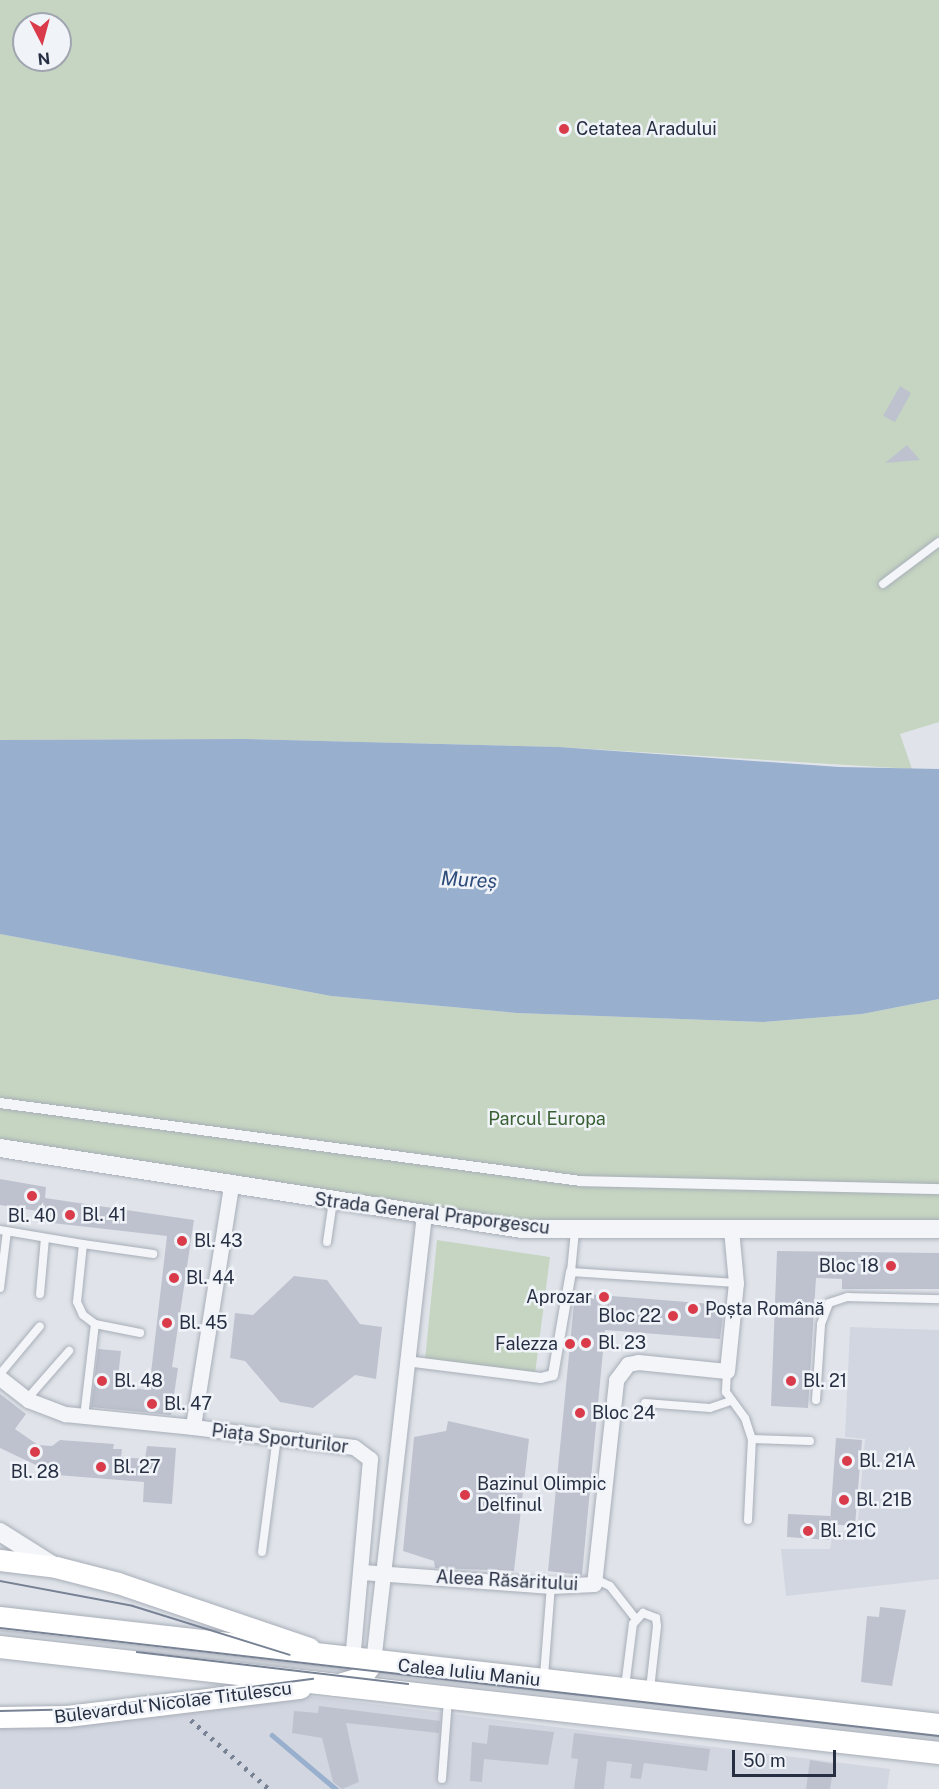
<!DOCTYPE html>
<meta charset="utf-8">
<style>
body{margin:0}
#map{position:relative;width:939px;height:1789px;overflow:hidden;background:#e0e4ea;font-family:"Public Sans",sans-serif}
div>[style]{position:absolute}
.built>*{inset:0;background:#d2d6e0}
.green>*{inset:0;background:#c5d5c1}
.water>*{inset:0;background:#98afcd}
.stream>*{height:4.5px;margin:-2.25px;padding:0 2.25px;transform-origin:2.25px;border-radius:2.25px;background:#98afcd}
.building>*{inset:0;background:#bdc2ce}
.roads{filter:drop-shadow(0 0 2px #a8aeb8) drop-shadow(0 0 2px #a8aeb8)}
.service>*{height:8px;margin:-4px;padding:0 4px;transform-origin:4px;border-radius:4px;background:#f3f5f8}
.pedestrian>*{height:10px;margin:-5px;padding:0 5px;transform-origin:5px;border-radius:5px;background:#f3f5f8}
.minor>*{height:15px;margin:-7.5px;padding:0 7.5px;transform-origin:7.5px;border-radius:7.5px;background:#f3f5f8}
.tertiary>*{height:18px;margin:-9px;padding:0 9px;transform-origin:9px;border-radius:9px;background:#f3f5f8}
.secondary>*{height:21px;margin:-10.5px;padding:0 10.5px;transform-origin:10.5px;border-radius:10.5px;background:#fff}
.primary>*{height:22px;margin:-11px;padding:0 11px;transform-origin:11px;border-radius:11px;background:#fff}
.tram>*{height:1.5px;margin:-0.75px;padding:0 0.75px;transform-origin:0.75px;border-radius:0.75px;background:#788295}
.rail>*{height:4.5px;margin-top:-2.25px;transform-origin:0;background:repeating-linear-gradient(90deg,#788295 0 3px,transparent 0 9px)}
.dots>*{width:16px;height:16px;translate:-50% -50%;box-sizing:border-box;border:3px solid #f0f3f8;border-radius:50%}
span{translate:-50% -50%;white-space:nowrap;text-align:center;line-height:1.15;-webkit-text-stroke:5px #f0f3f8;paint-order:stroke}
.poi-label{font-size:18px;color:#273043}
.left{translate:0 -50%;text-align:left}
.right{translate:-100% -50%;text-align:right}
.park-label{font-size:18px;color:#396033}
.street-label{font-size:18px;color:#273043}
.water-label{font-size:20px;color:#2e4c7b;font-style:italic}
.north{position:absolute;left:12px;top:12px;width:60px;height:60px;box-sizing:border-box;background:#f0f3f8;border:2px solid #a0a5b0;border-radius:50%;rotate:174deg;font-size:16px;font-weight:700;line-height:24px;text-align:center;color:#273043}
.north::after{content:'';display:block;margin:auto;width:21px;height:27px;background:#d93b4a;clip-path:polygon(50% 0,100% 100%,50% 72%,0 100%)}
.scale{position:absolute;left:732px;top:1750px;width:104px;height:27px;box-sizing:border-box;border:3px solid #273043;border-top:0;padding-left:8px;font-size:18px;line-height:21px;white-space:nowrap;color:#273043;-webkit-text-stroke:4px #f0f3f8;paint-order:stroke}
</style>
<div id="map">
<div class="built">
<div style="clip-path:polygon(850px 1327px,939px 1330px,939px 1579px,786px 1596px,781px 1549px,830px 1549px,833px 1531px,857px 1532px,865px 1439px,845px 1437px)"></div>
<div style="clip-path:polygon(285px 1693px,890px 1769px,887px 1789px,0 1789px,0 1723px)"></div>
</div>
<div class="green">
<div style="clip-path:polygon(evenodd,0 0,939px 0,939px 722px,900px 734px,912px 769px,559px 747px,244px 739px,0 740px,0 0,24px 24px,60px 24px,60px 60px,24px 60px,24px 24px)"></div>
<div style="clip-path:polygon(0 934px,331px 996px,517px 1013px,763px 1022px,862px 1014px,939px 999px,939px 1225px,534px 1224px,0 1141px)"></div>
<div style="clip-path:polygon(437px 1240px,550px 1257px,535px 1374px,425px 1360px)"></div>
</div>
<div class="water">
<div style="clip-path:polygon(244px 739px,559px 747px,839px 767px,939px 769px,939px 999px,862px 1014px,763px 1022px,517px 1013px,331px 996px,0 934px,0 740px)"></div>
</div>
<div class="stream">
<div style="left:272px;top:1735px;width:84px;rotate:40.2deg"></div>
</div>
<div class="building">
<div style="clip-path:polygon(900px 386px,911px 393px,895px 422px,883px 416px)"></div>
<div style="clip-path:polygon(907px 445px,920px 460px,885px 463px)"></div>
<div style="clip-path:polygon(0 1179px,46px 1187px,45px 1198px,194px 1220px,172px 1367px,178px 1368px,171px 1415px,91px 1407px,98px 1349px,121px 1351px,117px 1386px,149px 1390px,167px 1236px,43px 1222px,44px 1212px,0 1205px)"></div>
<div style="clip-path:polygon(777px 1251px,939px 1253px,939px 1289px,842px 1289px,842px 1279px,816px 1278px,808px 1408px,771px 1406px)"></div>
<div style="clip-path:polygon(294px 1276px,327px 1280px,360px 1324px,382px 1327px,376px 1379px,355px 1375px,313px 1408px,280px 1402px,245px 1361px,230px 1358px,235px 1313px,253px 1315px)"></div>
<div style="clip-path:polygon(575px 1293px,724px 1305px,720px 1339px,605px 1330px,582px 1575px,548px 1571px)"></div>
<div style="clip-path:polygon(0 1394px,26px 1414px,15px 1429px,38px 1445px,52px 1446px,60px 1440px,114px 1444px,113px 1449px,122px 1449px,121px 1457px,145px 1459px,147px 1446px,176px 1448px,172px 1504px,143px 1502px,144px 1482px,57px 1475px,0 1448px)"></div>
<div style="clip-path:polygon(448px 1421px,529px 1439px,514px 1571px,435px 1568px,434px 1561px,403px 1551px,414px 1437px,446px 1431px)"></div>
<div style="clip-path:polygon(836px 1438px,862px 1440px,855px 1526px,829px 1524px,829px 1540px,787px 1537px,788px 1514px,830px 1516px,830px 1521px)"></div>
<div style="clip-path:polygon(880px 1607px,906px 1610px,892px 1686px,861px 1682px,867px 1616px,879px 1617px)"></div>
<div style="clip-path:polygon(319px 1706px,440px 1721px,439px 1733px,346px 1723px,359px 1782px,342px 1789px,333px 1782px,322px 1738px,292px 1733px,294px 1711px,318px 1713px)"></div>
<div style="clip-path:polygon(489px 1725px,554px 1732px,548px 1765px,484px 1759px,482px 1782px,470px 1781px,472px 1742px,487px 1744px)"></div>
<div style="clip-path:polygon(574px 1733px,710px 1749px,707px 1771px,644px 1763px,641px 1779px,630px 1778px,632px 1764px,607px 1761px,604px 1789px,574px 1789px,578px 1759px,571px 1758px)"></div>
<div style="clip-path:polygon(810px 1760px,834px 1764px,830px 1789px,806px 1789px)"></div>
</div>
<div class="roads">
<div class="service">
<div style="left:883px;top:584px;width:70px;rotate:-36.9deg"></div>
<div style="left:0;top:1230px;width:84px;rotate:9.6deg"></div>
<div style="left:83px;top:1244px;width:58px;rotate:95.9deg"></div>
<div style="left:77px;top:1302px;width:14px;rotate:65deg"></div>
<div style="left:83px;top:1315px;width:15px;rotate:37deg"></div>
<div style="left:95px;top:1324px;width:46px;rotate:11.3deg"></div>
<div style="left:575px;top:1231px;width:41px;rotate:95.6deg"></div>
<div style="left:571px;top:1272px;width:165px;rotate:3.8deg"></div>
<div style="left:327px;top:1242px;width:41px;rotate:-81.7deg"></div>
<div style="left:83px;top:1244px;width:71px;rotate:8.1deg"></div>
<div style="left:0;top:1288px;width:57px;rotate:-83deg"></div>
<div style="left:40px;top:1294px;width:56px;rotate:-84.9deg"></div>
<div style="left:727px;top:1371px;width:21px;rotate:93deg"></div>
<div style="left:726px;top:1392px;width:32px;rotate:54deg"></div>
<div style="left:745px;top:1418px;width:22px;rotate:72deg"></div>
<div style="left:752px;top:1439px;width:58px;rotate:2deg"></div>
<div style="left:0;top:1374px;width:62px;rotate:-50.2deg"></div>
<div style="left:27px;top:1399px;width:64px;rotate:-48.8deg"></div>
<div style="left:816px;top:1400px;width:76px;rotate:-86.2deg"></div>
<div style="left:821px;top:1324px;width:22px;rotate:-69deg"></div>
<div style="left:829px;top:1303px;width:20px;rotate:-18deg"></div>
<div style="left:848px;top:1297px;width:91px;rotate:1.3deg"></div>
<div style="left:645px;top:1403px;width:65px;rotate:4.4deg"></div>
<div style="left:710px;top:1408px;width:21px;rotate:-19deg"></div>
<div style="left:84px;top:1417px;width:94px;rotate:-83.3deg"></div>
<div style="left:748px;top:1520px;width:81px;rotate:-87.2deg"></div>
<div style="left:262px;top:1552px;width:116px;rotate:-82.6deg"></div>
<div style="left:597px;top:1580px;width:14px;rotate:25deg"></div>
<div style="left:610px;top:1586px;width:41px;rotate:52deg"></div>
<div style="left:544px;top:1676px;width:90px;rotate:-85.6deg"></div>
<div style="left:625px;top:1687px;width:64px;rotate:-82.8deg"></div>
<div style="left:633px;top:1624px;width:15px;rotate:-48deg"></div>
<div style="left:643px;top:1613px;width:14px;rotate:21deg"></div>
<div style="left:656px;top:1618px;width:8px;rotate:83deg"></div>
<div style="left:657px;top:1626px;width:63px;rotate:96.3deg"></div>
<div style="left:442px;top:1779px;width:79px;rotate:-85.7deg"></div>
</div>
<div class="pedestrian">
<div style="left:0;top:1103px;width:586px;rotate:7.65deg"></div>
<div style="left:581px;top:1181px;width:358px;rotate:1.3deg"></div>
<div style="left:406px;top:1361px;width:136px;rotate:7.2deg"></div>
<div style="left:541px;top:1378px;width:12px;rotate:-14deg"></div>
<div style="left:553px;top:1375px;width:105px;rotate:-80.1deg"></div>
</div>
<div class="minor">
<div style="left:231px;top:1186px;width:244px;rotate:99deg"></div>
<div style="left:193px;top:1427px;width:162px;rotate:7.1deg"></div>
<div style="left:354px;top:1447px;width:20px;rotate:37deg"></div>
<div style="left:370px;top:1459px;width:201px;rotate:95.1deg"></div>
<div style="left:0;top:1378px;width:36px;rotate:38deg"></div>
<div style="left:28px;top:1400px;width:40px;rotate:21deg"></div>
<div style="left:65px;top:1414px;width:129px;rotate:5.8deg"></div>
<div style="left:362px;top:1572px;width:190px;rotate:4.2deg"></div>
<div style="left:551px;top:1586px;width:43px;rotate:-2.7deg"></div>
<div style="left:594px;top:1584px;width:205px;rotate:-83.8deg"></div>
<div style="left:616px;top:1380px;width:20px;rotate:-53deg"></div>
<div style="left:628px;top:1364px;width:10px;rotate:-11deg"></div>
<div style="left:638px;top:1362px;width:89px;rotate:5.8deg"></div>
<div style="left:727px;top:1371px;width:88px;rotate:-84.2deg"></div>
<div style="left:736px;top:1283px;width:54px;rotate:-95.3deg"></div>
<div style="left:373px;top:1662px;width:449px;rotate:-83.5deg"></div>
</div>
<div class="tertiary">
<div style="left:0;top:1148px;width:528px;rotate:8.82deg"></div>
<div style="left:522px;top:1229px;width:417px"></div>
<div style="left:0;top:1532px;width:62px;rotate:32.4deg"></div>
</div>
<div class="secondary">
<div style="left:0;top:1560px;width:56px;rotate:7.1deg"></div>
<div style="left:56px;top:1567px;width:64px;rotate:14.5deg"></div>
<div style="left:118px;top:1583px;width:202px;rotate:18.8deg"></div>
<div style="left:335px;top:1685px;width:26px;rotate:-16deg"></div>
<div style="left:360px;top:1678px;width:21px;rotate:-51deg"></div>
<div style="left:0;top:1717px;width:67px;rotate:-0.9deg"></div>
<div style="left:67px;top:1716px;width:235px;rotate:-6.9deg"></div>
</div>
<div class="primary">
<div style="left:0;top:1618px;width:945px;rotate:6.5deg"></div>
<div style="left:0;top:1647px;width:945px;rotate:6.44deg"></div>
</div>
</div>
<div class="tram">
<div style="left:0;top:1581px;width:135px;rotate:10.6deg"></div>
<div style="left:133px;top:1606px;width:164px;rotate:17.3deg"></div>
<div style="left:0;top:1628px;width:945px;rotate:6.56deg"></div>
<div style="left:137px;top:1652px;width:273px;rotate:6.7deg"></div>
<div style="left:0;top:1711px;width:84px;rotate:-1.4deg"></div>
<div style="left:84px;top:1709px;width:231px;rotate:-7.5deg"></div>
</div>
<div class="rail">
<div style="left:191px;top:1720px;width:104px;rotate:41.5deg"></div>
</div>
<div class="dots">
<div style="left:564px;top:129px;background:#d93b4a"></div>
<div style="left:32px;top:1196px;background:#d93b4a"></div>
<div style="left:70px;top:1215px;background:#d93b4a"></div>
<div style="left:182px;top:1241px;background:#d93b4a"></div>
<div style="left:891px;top:1266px;background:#d93b4a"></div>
<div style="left:174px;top:1278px;background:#d93b4a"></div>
<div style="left:604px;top:1297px;background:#d93b4a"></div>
<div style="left:693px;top:1309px;background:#d93b4a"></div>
<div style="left:673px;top:1316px;background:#d93b4a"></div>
<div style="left:167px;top:1323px;background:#d93b4a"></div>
<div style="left:586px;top:1343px;background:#d93b4a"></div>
<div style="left:570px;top:1344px;background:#d93b4a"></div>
<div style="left:102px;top:1381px;background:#d93b4a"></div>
<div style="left:791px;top:1381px;background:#d93b4a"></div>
<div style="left:152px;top:1404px;background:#d93b4a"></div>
<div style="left:580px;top:1413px;background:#d93b4a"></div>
<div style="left:35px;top:1452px;background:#d93b4a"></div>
<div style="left:847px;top:1461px;background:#d93b4a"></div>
<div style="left:101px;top:1467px;background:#d93b4a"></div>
<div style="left:465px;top:1495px;background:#d93b4a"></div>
<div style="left:844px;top:1500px;background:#d93b4a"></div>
<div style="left:808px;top:1531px;background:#d93b4a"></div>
</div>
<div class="poi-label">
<span class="left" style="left:576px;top:129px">Cetatea Aradului</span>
<span class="left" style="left:82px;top:1215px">Bl. 41</span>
<span style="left:32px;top:1216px">Bl. 40</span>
<span class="left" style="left:194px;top:1241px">Bl. 43</span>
<span class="right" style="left:879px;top:1266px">Bloc 18</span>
<span class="left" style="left:186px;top:1278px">Bl. 44</span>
<span class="right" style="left:592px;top:1297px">Aprozar</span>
<span class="left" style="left:705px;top:1309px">Poșta Română</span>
<span class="right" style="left:661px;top:1316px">Bloc 22</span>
<span class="left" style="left:179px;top:1323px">Bl. 45</span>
<span class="left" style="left:598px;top:1343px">Bl. 23</span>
<span class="right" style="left:558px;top:1344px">Falezza</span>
<span class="left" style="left:114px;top:1381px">Bl. 48</span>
<span class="left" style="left:803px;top:1381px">Bl. 21</span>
<span class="left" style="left:164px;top:1404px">Bl. 47</span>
<span class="left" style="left:592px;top:1413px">Bloc 24</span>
<span class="left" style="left:859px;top:1461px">Bl. 21A</span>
<span class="left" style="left:113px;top:1467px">Bl. 27</span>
<span style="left:35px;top:1472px">Bl. 28</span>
<span class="left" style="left:477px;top:1495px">Bazinul Olimpic<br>Delfinul</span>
<span class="left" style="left:856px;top:1500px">Bl. 21B</span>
<span class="left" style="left:820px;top:1531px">Bl. 21C</span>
</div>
<div class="park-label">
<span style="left:547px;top:1119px">Parcul Europa</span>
</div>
<div class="street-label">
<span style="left:432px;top:1214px;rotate:7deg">Strada General Praporgescu</span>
<span style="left:280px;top:1439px;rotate:7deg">Piața Sporturilor</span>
<span style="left:507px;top:1581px;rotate:3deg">Aleea Răsăritului</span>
<span style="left:469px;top:1673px;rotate:6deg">Calea Iuliu Maniu</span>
<span style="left:173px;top:1703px;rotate:-7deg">Bulevardul Nicolae Titulescu</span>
</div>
<div class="water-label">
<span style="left:469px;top:880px;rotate:3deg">Mureș</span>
</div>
<div class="north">N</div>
<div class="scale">50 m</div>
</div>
